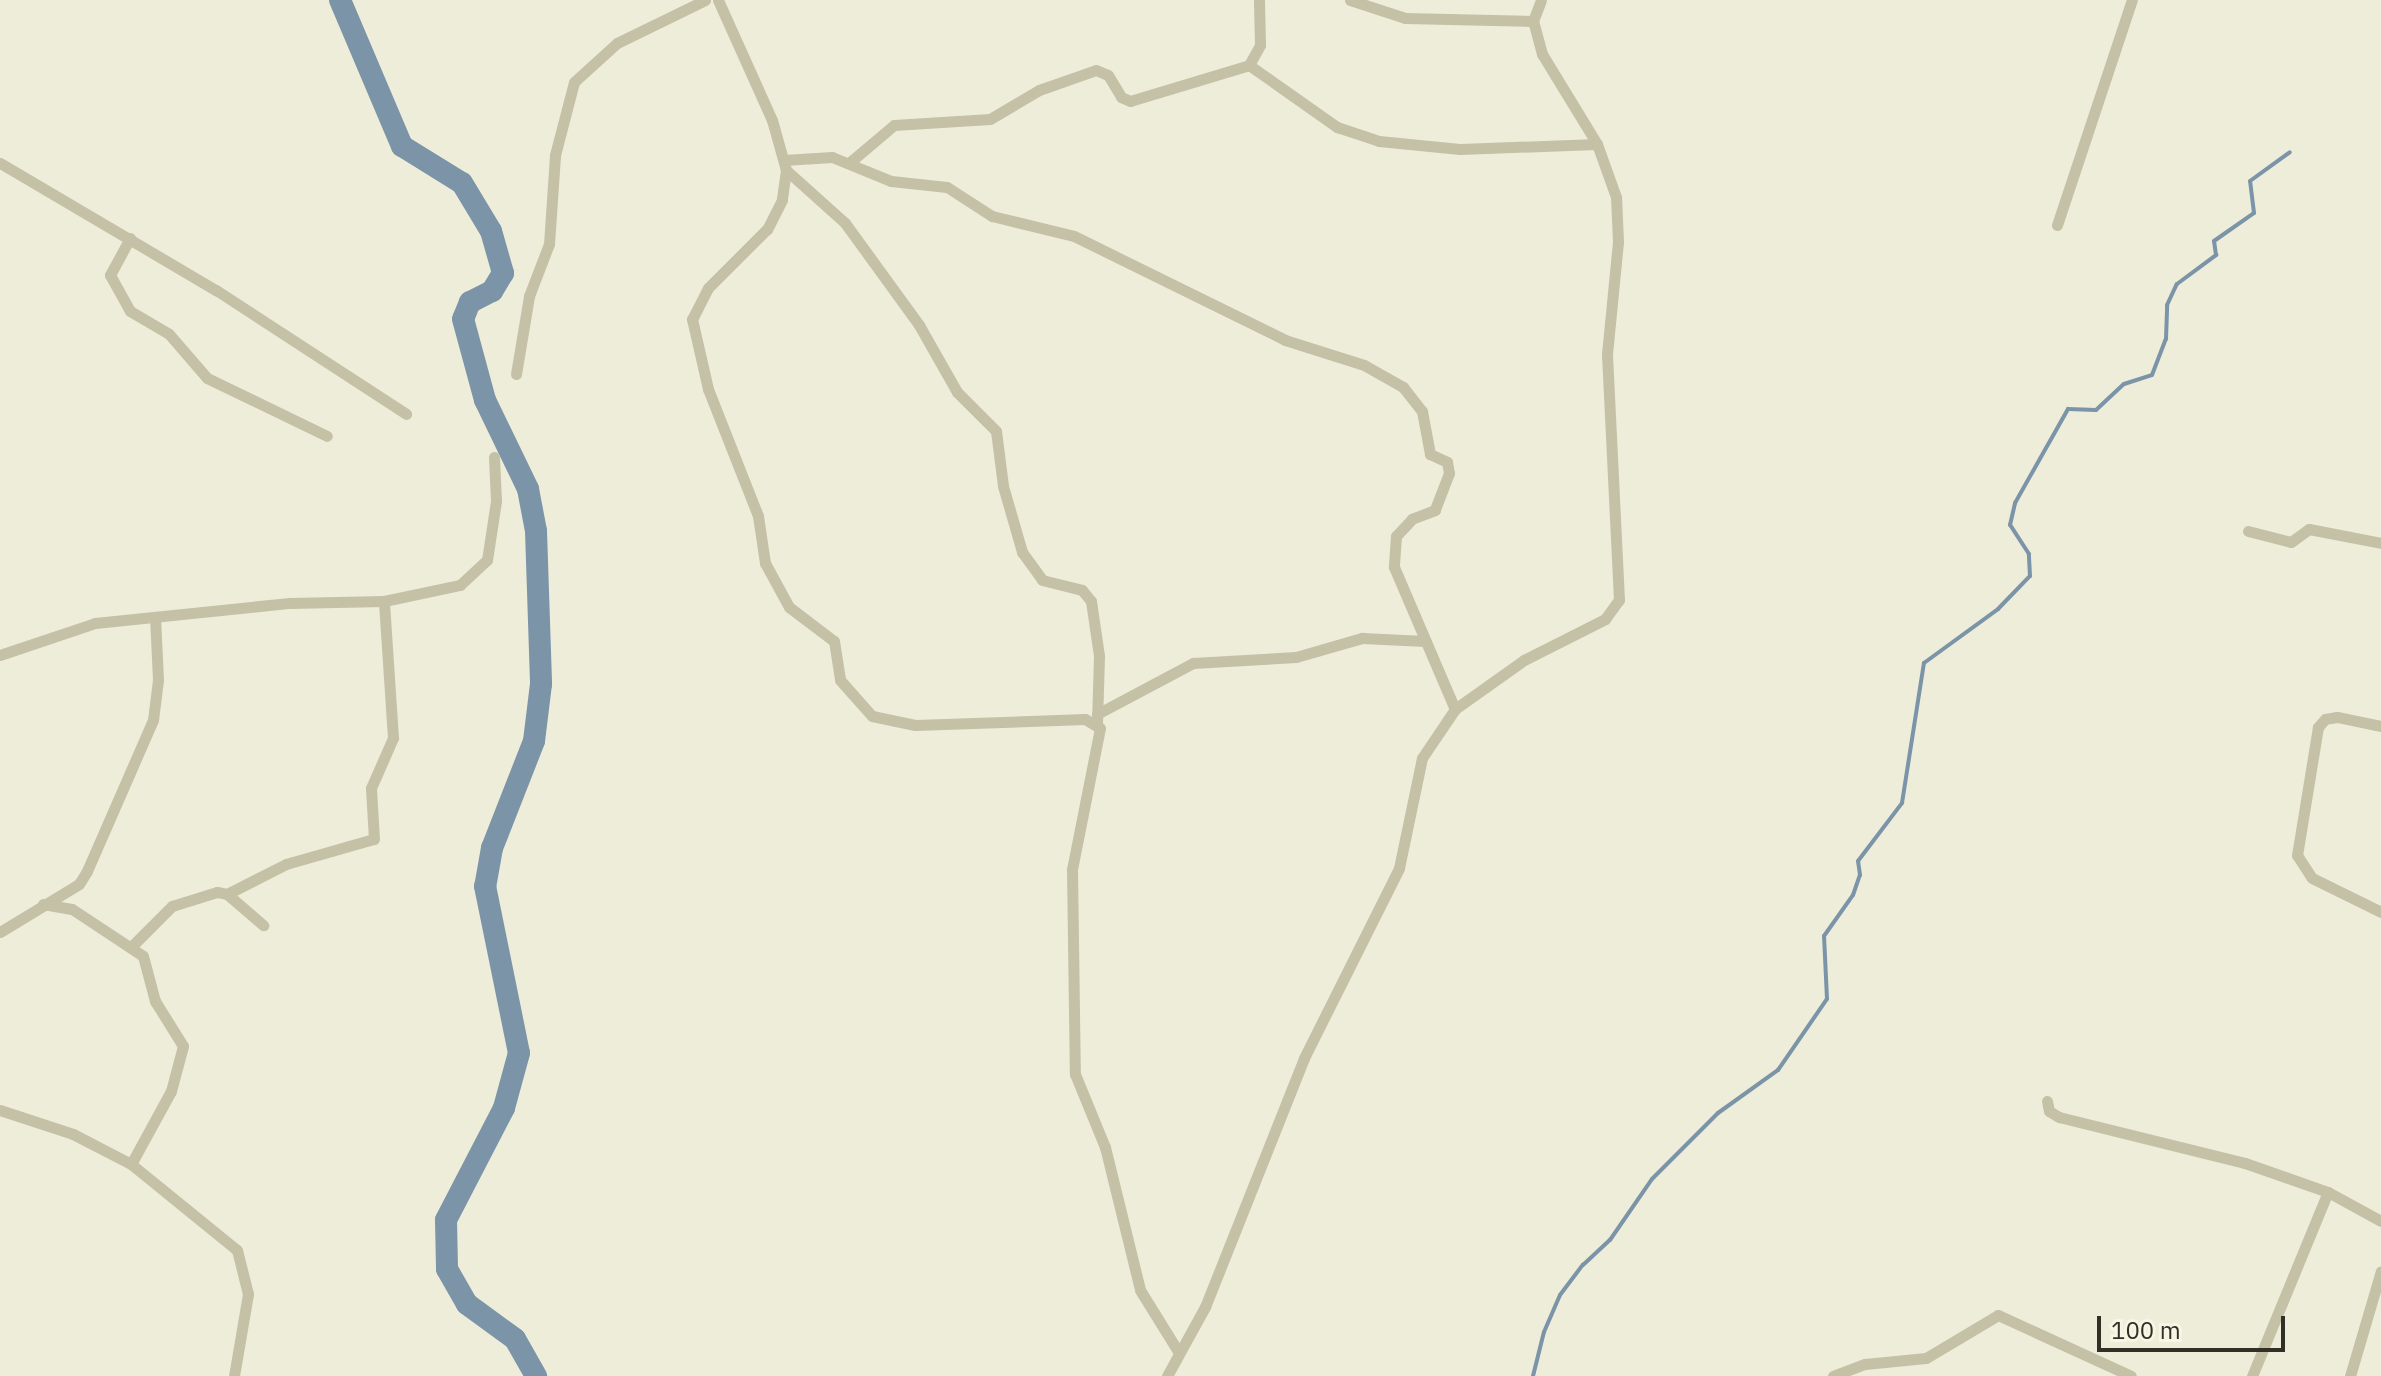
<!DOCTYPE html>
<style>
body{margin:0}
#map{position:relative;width:2381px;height:1376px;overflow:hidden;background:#eeedd9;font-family:"IBM Plex Sans",sans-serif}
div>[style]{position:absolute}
.stream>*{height:4px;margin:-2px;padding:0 2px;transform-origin:2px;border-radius:2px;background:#7b94a8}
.river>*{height:22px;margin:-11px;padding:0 11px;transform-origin:11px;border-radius:11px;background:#7b94a8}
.street>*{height:11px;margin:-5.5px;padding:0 5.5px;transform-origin:5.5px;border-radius:5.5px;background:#c5c1a7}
span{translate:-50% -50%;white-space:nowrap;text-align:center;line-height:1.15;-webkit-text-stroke:6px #f7f6e5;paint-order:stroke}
.scale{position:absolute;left:2097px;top:1316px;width:188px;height:36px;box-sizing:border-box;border:4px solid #322f26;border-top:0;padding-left:10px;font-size:24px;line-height:28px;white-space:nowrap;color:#322f26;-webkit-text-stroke:6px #f7f6e5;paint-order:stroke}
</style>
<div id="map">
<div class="stream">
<div style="left:1533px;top:1376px;width:45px;rotate:-76deg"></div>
<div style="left:1544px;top:1332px;width:40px;rotate:-66.6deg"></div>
<div style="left:1560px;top:1295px;width:38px;rotate:-53deg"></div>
<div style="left:1583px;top:1265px;width:37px;rotate:-43deg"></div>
<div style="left:1610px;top:1240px;width:74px;rotate:-55.5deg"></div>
<div style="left:1652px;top:1179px;width:93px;rotate:-45deg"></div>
<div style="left:1718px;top:1113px;width:74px;rotate:-35.6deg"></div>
<div style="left:1778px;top:1070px;width:86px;rotate:-55.4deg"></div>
<div style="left:1827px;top:999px;width:63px;rotate:-92.7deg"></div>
<div style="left:1824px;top:936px;width:50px;rotate:-54.7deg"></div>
<div style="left:1853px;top:895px;width:21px;rotate:-71deg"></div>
<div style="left:1860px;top:875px;width:14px;rotate:-98deg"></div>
<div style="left:1858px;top:861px;width:73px;rotate:-52.8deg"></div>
<div style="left:1902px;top:803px;width:142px;rotate:-81.1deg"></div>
<div style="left:1924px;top:663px;width:92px;rotate:-36.1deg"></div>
<div style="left:1998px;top:609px;width:46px;rotate:-45.9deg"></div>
<div style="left:2030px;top:576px;width:22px;rotate:-93deg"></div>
<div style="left:2029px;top:554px;width:35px;rotate:-123deg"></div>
<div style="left:2010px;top:525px;width:23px;rotate:-77deg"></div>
<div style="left:2015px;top:503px;width:108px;rotate:-60.6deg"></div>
<div style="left:2068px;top:409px;width:28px;rotate:2deg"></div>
<div style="left:2096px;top:410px;width:38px;rotate:-43deg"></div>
<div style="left:2124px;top:384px;width:29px;rotate:-18deg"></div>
<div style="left:2152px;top:375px;width:39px;rotate:-69deg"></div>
<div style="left:2166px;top:339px;width:34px;rotate:-88deg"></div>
<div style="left:2167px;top:305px;width:23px;rotate:-65deg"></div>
<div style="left:2177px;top:284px;width:49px;rotate:-36.6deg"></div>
<div style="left:2216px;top:255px;width:14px;rotate:-98deg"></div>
<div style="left:2214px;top:241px;width:49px;rotate:-35deg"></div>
<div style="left:2254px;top:213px;width:32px;rotate:-97deg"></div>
<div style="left:2250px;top:181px;width:49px;rotate:-35.9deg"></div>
</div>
<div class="river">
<div style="left:340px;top:0;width:159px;rotate:67deg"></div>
<div style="left:402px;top:146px;width:70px;rotate:31.7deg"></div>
<div style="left:462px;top:183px;width:56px;rotate:58.9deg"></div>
<div style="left:491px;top:231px;width:44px;rotate:74.1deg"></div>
<div style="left:503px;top:273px;width:21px;rotate:121deg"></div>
<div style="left:492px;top:291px;width:25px;rotate:153deg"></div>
<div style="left:470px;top:302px;width:18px;rotate:112deg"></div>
<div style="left:463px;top:319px;width:84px;rotate:74.8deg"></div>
<div style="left:485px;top:400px;width:99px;rotate:64.2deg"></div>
<div style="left:528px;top:489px;width:43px;rotate:79.2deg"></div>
<div style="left:536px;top:531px;width:153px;rotate:88.1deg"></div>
<div style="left:541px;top:684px;width:57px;rotate:97deg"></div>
<div style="left:534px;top:741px;width:115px;rotate:111.4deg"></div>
<div style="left:492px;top:848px;width:39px;rotate:100deg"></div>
<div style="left:485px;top:886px;width:170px;rotate:78.5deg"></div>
<div style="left:519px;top:1053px;width:57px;rotate:105.3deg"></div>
<div style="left:504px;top:1108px;width:126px;rotate:117.4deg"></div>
<div style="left:446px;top:1220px;width:49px;rotate:88.8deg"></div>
<div style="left:447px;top:1269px;width:40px;rotate:60.3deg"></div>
<div style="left:467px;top:1304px;width:59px;rotate:36.1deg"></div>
<div style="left:515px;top:1339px;width:43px;rotate:60.4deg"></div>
</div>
<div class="street">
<div style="left:718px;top:0;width:132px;rotate:65.8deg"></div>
<div style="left:772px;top:120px;width:52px;rotate:74.4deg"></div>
<div style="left:786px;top:170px;width:30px;rotate:98deg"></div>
<div style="left:782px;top:200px;width:33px;rotate:117deg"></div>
<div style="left:767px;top:229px;width:83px;rotate:135deg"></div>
<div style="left:708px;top:288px;width:35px;rotate:117deg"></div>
<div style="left:692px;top:319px;width:72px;rotate:77.1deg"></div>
<div style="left:708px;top:389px;width:136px;rotate:68.5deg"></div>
<div style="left:758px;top:516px;width:48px;rotate:81.5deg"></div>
<div style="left:765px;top:563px;width:50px;rotate:61.4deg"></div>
<div style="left:789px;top:607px;width:56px;rotate:37.1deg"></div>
<div style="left:834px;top:641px;width:39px;rotate:81deg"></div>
<div style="left:840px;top:680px;width:48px;rotate:48.4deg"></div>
<div style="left:872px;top:716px;width:44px;rotate:11.8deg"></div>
<div style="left:915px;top:725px;width:170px;rotate:-2deg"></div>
<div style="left:1085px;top:719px;width:17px;rotate:31deg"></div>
<div style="left:1100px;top:728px;width:144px;rotate:101.2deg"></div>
<div style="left:1072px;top:869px;width:205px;rotate:89.2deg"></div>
<div style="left:1075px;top:1074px;width:79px;rotate:67.7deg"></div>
<div style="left:1105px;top:1147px;width:147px;rotate:76.2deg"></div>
<div style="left:1140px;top:1290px;width:74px;rotate:58.2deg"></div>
<div style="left:1350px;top:0;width:58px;rotate:18.1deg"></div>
<div style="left:1405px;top:18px;width:128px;rotate:1.3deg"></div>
<div style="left:1249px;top:65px;width:108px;rotate:35.2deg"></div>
<div style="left:1337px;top:127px;width:44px;rotate:18.4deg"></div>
<div style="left:1379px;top:141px;width:81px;rotate:5.6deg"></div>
<div style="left:1460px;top:149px;width:137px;rotate:-2.1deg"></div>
<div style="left:784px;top:160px;width:48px;rotate:-3.6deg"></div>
<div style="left:832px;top:157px;width:64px;rotate:22.1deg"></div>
<div style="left:891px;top:181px;width:56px;rotate:6.1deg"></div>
<div style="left:947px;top:187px;width:54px;rotate:32.8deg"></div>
<div style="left:992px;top:216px;width:84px;rotate:13.7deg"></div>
<div style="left:1074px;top:236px;width:235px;rotate:26.2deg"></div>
<div style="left:1285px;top:340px;width:83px;rotate:17.6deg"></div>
<div style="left:1364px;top:365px;width:45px;rotate:29.4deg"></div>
<div style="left:1403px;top:387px;width:31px;rotate:52deg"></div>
<div style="left:1422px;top:411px;width:44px;rotate:79.5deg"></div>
<div style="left:1430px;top:454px;width:19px;rotate:25deg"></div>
<div style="left:1447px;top:462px;width:11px;rotate:80deg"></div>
<div style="left:1449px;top:473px;width:40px;rotate:111deg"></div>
<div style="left:1435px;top:510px;width:25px;rotate:159deg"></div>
<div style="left:1412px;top:519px;width:23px;rotate:133deg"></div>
<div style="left:1396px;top:536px;width:31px;rotate:94deg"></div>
<div style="left:1394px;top:567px;width:155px;rotate:66.8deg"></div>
<div style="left:0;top:163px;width:251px;rotate:30.5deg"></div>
<div style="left:216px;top:290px;width:227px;rotate:33.1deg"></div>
<div style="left:849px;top:163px;width:59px;rotate:-40.2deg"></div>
<div style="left:894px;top:125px;width:96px;rotate:-3.6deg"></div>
<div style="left:990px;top:119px;width:57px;rotate:-30.6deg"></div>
<div style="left:1039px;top:90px;width:60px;rotate:-19.3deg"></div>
<div style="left:1096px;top:70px;width:13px;rotate:23deg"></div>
<div style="left:1108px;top:75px;width:26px;rotate:59deg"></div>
<div style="left:1121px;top:97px;width:10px;rotate:24deg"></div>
<div style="left:1130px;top:101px;width:124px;rotate:-16.8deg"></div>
<div style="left:1249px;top:65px;width:23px;rotate:-61deg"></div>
<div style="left:1260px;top:45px;width:45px;rotate:-91.3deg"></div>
<div style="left:786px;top:170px;width:79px;rotate:41.9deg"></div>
<div style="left:845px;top:223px;width:126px;rotate:54deg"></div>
<div style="left:919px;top:325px;width:77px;rotate:60.4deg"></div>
<div style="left:957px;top:392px;width:55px;rotate:45deg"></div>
<div style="left:996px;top:431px;width:55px;rotate:82.7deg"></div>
<div style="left:1003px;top:486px;width:69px;rotate:73.9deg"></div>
<div style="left:1022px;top:552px;width:34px;rotate:54deg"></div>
<div style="left:1042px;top:580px;width:41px;rotate:14deg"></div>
<div style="left:1082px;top:590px;width:14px;rotate:51deg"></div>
<div style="left:1091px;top:601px;width:56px;rotate:81.7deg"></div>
<div style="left:1099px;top:656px;width:66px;rotate:91.7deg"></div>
<div style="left:2057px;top:225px;width:237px;rotate:-71.6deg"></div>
<div style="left:130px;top:238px;width:42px;rotate:118.4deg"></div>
<div style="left:110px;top:275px;width:41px;rotate:60.9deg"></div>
<div style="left:130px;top:311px;width:45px;rotate:30.5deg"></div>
<div style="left:169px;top:334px;width:58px;rotate:49.2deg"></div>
<div style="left:207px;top:378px;width:133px;rotate:25.8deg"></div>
<div style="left:516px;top:374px;width:79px;rotate:-80.5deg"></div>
<div style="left:529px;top:296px;width:56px;rotate:-69deg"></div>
<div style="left:549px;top:244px;width:89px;rotate:-86.1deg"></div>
<div style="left:555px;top:155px;width:75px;rotate:-75.4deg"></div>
<div style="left:574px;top:82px;width:58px;rotate:-42.2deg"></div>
<div style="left:617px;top:43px;width:98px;rotate:-26deg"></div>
<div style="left:2248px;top:531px;width:44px;rotate:14.3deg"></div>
<div style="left:2291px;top:542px;width:22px;rotate:-36deg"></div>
<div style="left:2309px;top:529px;width:73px;rotate:11deg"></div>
<div style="left:0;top:655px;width:100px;rotate:-18.6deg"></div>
<div style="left:95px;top:623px;width:196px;rotate:-5.9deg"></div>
<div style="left:290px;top:603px;width:94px;rotate:-1.2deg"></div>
<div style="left:384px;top:601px;width:78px;rotate:-11.9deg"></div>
<div style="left:460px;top:585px;width:37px;rotate:-43deg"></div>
<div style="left:487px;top:560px;width:60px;rotate:-81.3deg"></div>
<div style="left:496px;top:501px;width:44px;rotate:-92.6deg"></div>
<div style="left:1097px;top:714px;width:109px;rotate:-28deg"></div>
<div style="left:1193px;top:663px;width:103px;rotate:-3.3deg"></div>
<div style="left:1296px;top:657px;width:69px;rotate:-16.1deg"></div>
<div style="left:1362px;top:638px;width:63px;rotate:2.7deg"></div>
<div style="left:2381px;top:726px;width:45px;rotate:-168.4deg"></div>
<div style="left:2337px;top:717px;width:12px;rotate:171deg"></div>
<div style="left:2325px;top:719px;width:11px;rotate:131deg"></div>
<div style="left:2318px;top:727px;width:130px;rotate:99.3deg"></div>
<div style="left:2297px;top:855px;width:27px;rotate:57deg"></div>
<div style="left:2312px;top:878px;width:77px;rotate:26.2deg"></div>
<div style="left:227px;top:894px;width:66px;rotate:-27deg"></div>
<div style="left:286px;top:864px;width:91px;rotate:-15.9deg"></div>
<div style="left:374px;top:839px;width:51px;rotate:-93.4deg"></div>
<div style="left:371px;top:788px;width:55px;rotate:-66.3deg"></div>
<div style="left:393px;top:738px;width:137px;rotate:-93.8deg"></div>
<div style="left:43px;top:904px;width:29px;rotate:10deg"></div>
<div style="left:72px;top:909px;width:85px;rotate:33.5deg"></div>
<div style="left:143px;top:956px;width:47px;rotate:75.1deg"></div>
<div style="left:155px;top:1001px;width:53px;rotate:58.1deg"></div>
<div style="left:183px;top:1046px;width:47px;rotate:104.9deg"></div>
<div style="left:171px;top:1091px;width:83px;rotate:118.7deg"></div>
<div style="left:0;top:932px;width:92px;rotate:-31.3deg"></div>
<div style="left:79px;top:884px;width:15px;rotate:-58deg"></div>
<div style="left:87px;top:871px;width:165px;rotate:-66.4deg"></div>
<div style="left:153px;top:720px;width:40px;rotate:-82.9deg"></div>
<div style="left:158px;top:680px;width:63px;rotate:-92.7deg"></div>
<div style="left:132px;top:946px;width:57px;rotate:-45deg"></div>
<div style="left:172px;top:906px;width:47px;rotate:-17.3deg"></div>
<div style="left:217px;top:892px;width:10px;rotate:11deg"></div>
<div style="left:227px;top:894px;width:48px;rotate:40.7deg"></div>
<div style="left:2047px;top:1101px;width:10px;rotate:79deg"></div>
<div style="left:2049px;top:1111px;width:12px;rotate:31deg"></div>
<div style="left:2059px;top:1117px;width:192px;rotate:13.9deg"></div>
<div style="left:2245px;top:1163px;width:88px;rotate:19.3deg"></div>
<div style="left:2328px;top:1192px;width:60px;rotate:28.7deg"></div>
<div style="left:0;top:1110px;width:77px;rotate:18.2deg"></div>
<div style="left:73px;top:1134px;width:65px;rotate:27.3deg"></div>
<div style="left:131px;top:1164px;width:136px;rotate:39.1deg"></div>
<div style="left:237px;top:1250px;width:45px;rotate:76deg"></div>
<div style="left:248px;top:1294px;width:83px;rotate:99.7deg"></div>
<div style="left:1167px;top:1376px;width:79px;rotate:-61.2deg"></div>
<div style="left:1205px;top:1307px;width:268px;rotate:-68.3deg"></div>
<div style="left:1304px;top:1058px;width:212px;rotate:-63.4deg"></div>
<div style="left:1399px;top:868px;width:112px;rotate:-78.2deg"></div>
<div style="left:1422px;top:758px;width:59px;rotate:-56deg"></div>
<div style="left:1455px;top:709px;width:85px;rotate:-35.4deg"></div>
<div style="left:1524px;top:660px;width:91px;rotate:-26.8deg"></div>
<div style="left:1605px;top:619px;width:24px;rotate:-54deg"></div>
<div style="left:1619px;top:600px;width:246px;rotate:-92.8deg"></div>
<div style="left:1607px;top:354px;width:113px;rotate:-84.4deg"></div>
<div style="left:1618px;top:242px;width:45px;rotate:-92.5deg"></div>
<div style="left:1616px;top:197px;width:56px;rotate:-109.7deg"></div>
<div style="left:1597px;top:144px;width:105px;rotate:-121.4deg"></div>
<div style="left:1542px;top:54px;width:34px;rotate:-105deg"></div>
<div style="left:1533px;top:21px;width:22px;rotate:-69deg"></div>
<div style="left:1833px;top:1376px;width:34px;rotate:-21deg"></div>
<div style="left:1865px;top:1364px;width:61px;rotate:-5.6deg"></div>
<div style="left:1926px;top:1358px;width:84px;rotate:-30.8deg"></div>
<div style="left:1998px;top:1315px;width:146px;rotate:24.6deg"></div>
<div style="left:2252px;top:1376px;width:199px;rotate:-67.6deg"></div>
<div style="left:2350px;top:1376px;width:109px;rotate:-73.6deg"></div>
</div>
<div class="scale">100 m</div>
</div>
